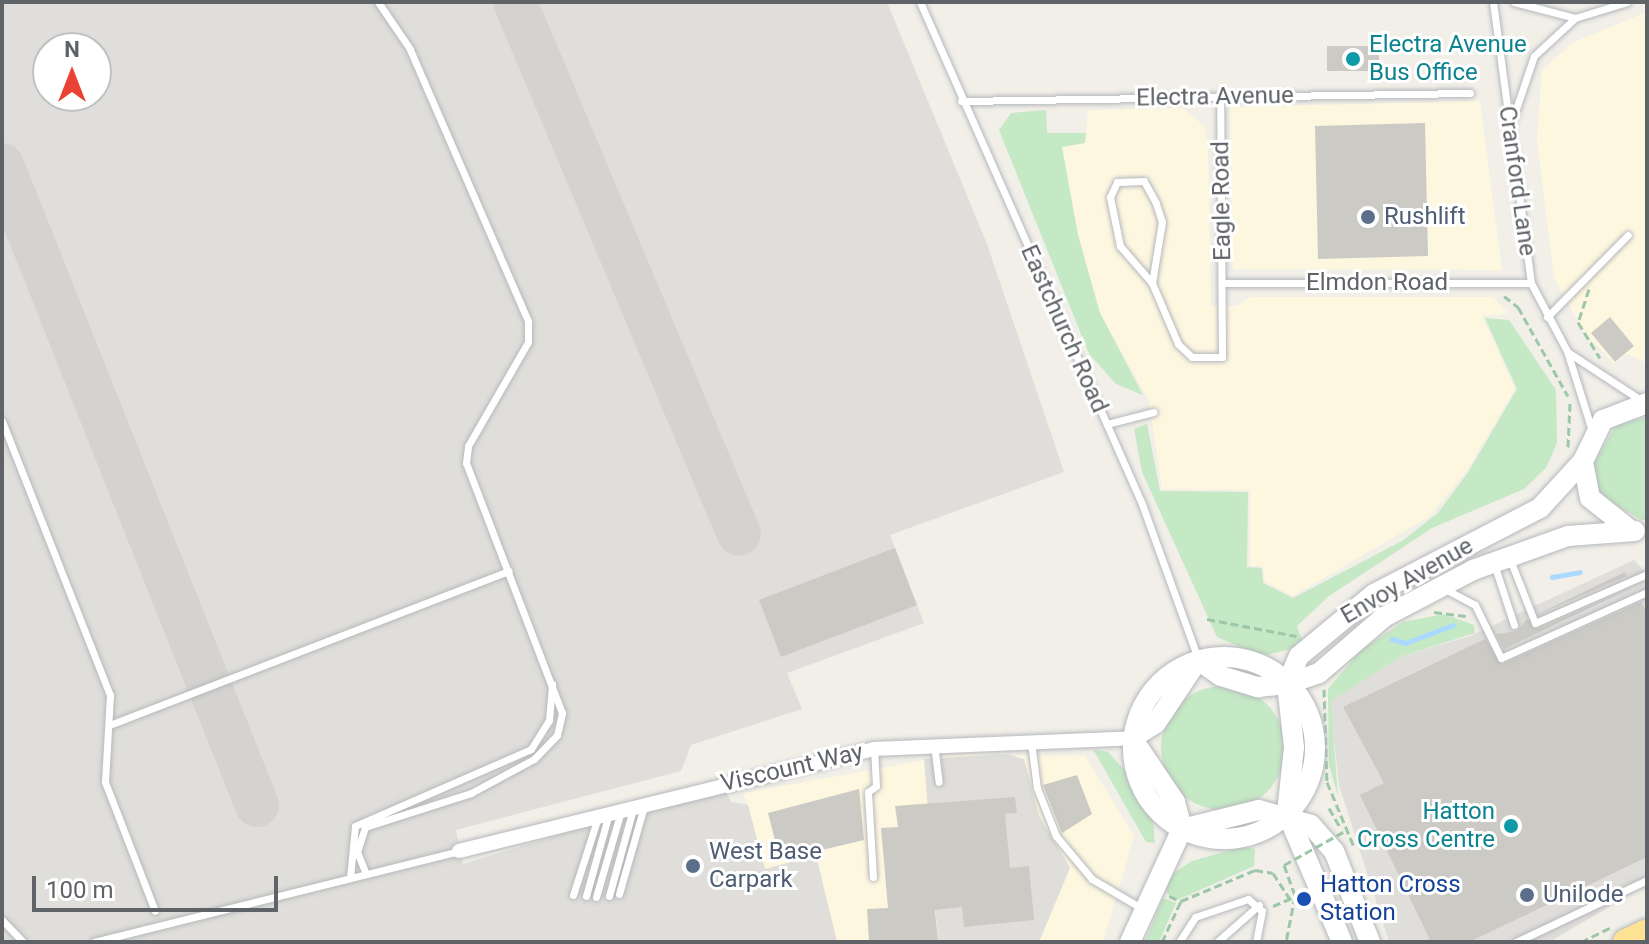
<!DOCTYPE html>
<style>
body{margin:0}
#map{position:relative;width:1649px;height:944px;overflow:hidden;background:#f1efe8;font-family:Roboto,sans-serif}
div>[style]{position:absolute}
.commercial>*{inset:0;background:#fef7e0}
.industrial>*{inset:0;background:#e0deda}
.green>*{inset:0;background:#c5e8c5}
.round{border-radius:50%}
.stream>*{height:5px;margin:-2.5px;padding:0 2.5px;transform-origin:2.5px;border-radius:2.5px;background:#aadaff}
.taxiway>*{height:44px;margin:-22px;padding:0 22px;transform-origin:22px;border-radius:22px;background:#d4d3d0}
.building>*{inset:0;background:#cccac5}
.path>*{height:3px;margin-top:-1.5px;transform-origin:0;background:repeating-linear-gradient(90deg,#9cc7a9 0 8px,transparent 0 12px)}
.roads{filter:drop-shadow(0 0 2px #b5b8bc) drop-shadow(0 0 2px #b5b8bc)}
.lane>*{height:7px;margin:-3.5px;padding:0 3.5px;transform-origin:3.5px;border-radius:3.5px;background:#fff}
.street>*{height:14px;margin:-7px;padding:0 7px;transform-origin:7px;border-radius:7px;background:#fff}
.secondary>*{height:20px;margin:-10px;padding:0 10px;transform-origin:10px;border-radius:10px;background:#fff}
.secondary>.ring{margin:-10px;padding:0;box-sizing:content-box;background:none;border:20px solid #fff;border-radius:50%}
.highway>*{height:26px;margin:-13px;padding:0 13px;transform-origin:13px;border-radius:13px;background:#fde293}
.path-bridge>*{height:3px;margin-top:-1.5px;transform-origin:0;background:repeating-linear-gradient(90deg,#9cc7a9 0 8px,transparent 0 12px)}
.dots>*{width:22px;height:22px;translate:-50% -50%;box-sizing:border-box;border:4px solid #fff;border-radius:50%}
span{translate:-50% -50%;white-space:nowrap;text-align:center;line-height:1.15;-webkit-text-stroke:6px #fff;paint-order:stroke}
.culture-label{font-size:24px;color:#0d838f}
.left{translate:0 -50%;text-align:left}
.right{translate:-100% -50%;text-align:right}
.street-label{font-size:24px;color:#5f6368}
.service-label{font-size:24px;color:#4e5e75}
.transit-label{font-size:24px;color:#164399}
.frame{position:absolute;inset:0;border:4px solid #5f6368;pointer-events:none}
.north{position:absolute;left:32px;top:32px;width:80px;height:80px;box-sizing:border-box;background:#fff;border:2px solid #bfc1c3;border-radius:50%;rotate:0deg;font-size:22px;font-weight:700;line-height:32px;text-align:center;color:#5f6368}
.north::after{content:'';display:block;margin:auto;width:28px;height:36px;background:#ea4335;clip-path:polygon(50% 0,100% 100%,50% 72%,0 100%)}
.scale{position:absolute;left:32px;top:876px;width:246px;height:36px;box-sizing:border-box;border:4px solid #5f6368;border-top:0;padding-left:10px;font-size:24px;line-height:28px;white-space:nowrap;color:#5f6368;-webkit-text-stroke:6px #fff;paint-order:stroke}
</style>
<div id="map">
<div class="commercial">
<div style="clip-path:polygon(1647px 12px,1647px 363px,1627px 354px,1614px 364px,1585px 333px,1554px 278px,1537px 141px,1542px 70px,1574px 42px)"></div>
<div style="clip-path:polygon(1480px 101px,1502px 270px,1233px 269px,1230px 107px)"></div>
<div style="clip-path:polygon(1183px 108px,1205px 127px,1208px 151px,1211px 306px,1237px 306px,1250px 297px,1493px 297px,1509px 314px,1482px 316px,1515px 389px,1467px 470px,1430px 516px,1293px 596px,1265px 581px,1263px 566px,1250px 566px,1250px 490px,1162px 489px,1149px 401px,1100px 313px,1078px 235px,1062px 147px,1085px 143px,1088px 110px)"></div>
<div style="clip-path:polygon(953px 755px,1085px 756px,1134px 836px,1103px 942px,837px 942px,816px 856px,765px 869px,744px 793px)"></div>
</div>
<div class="industrial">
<div style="clip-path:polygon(evenodd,2px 2px,887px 2px,987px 244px,1064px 472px,890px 535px,924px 623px,787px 673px,802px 709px,691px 745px,681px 771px,456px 830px,463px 864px,723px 784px,731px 802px,748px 805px,765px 869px,816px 855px,837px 942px,2px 942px,2px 2px,48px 48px,96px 48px,96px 96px,48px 96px,48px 48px)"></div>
<div style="clip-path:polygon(1634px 560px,1647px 574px,1647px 885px,1549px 942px,1389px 942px,1339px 785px,1330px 701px,1402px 656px,1470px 636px)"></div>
<div style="clip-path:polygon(1007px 754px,1024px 759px,1039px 816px,1070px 868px,1039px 942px,938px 942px,924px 759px)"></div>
</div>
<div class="green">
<div style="clip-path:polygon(1046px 110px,1047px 133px,1086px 133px,1085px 143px,1062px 147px,1078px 235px,1100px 313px,1143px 395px,1116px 384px,1089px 354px,999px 130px,1011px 113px)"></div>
<div style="clip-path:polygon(1485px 318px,1509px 320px,1556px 390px,1557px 443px,1546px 468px,1524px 489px,1432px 528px,1329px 596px,1297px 626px,1302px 640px,1291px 649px,1261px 656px,1217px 637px,1142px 472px,1134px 429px,1147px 424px,1160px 491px,1248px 492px,1247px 567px,1262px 568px,1263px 583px,1293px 598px,1402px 541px,1438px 513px,1469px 471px,1517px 389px)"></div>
<div style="clip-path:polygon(1647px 417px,1647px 520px,1642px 520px,1600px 496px,1593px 465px,1616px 425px)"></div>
<div style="clip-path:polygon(1444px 614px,1474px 625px,1475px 633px,1402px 656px,1331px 701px,1338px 796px,1329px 765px,1328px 689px,1361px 650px,1403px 622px)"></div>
<div class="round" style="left:1161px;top:686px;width:124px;height:124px"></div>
<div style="clip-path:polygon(1093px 749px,1108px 752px,1127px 773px,1153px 821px,1155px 843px,1146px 842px)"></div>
<div style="clip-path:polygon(1242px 847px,1255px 849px,1254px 866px,1175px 901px,1166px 892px,1171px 875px,1192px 861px)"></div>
<div style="clip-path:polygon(1163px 898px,1176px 903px,1159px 942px,1145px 942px)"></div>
</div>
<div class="stream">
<div style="left:1552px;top:577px;width:28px;rotate:-10deg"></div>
<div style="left:1392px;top:639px;width:14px;rotate:17deg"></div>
<div style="left:1405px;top:643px;width:51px;rotate:-20.6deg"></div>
</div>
<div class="taxiway">
<div style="left:515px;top:2px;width:577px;rotate:67.17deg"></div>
<div style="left:2px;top:165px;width:689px;rotate:68.28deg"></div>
</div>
<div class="building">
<div style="clip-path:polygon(1327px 46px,1379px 46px,1379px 71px,1327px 71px)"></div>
<div style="clip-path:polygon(1425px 123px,1428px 256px,1318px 259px,1315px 126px)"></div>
<div style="clip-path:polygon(1610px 317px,1634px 346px,1615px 362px,1591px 333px)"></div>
<div style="clip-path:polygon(895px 548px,917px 605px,781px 657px,759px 600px)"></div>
<div style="clip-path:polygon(1625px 572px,1627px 576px,1539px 614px,1538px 614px)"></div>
<div style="clip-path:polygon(1633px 587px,1504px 649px,1496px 634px,1517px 631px,1527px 619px,1538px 629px)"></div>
<div style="clip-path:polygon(1641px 602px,1647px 613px,1647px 857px,1469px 942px,1431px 942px,1360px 795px,1384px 783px,1343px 707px,1485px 639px,1503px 664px)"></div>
<div style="clip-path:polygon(1077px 775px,1092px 814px,1062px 833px,1043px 785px)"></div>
<div style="clip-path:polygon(859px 789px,864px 840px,780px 860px,768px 813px)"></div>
<div style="clip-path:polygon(1015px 797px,1017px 813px,1005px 814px,1010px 868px,1029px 866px,1034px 920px,964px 927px,962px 907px,935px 910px,938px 942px,869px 942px,867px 909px,888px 908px,881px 828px,898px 827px,895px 806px)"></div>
</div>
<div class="path">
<div style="left:1589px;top:289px;width:35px;rotate:108deg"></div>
<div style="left:1578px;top:322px;width:42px;rotate:58.6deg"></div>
<div style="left:1504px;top:296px;width:18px;rotate:38deg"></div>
<div style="left:1518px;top:307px;width:102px;rotate:60.7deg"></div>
<div style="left:1568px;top:447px;width:44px;rotate:-87.4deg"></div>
<div style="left:1434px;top:612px;width:32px;rotate:7deg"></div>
<div style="left:1207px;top:619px;width:91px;rotate:10.8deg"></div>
<div style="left:1324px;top:689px;width:93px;rotate:88.2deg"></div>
<div style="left:1327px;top:782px;width:70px;rotate:67.4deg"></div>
<div style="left:1329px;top:808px;width:24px;rotate:60deg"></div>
<div style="left:1284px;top:865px;width:33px;rotate:70deg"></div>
<div style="left:1295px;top:896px;width:47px;rotate:101.1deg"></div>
<div style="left:1169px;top:896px;width:13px;rotate:23deg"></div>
<div style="left:1181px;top:901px;width:80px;rotate:-22.7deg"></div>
<div style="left:1255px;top:870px;width:18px;rotate:9deg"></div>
<div style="left:1273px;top:873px;width:30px;rotate:57deg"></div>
<div style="left:1273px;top:906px;width:33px;rotate:-23deg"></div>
<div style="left:1162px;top:942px;width:45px;rotate:-65.1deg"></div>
<div style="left:1581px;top:942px;width:32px;rotate:-26deg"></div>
</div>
<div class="roads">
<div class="lane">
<div style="left:920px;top:2px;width:549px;rotate:66.14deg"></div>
<div style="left:1142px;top:504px;width:165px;rotate:70.1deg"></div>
<div style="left:1493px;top:2px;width:284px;rotate:82.3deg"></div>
<div style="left:1531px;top:283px;width:77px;rotate:62.1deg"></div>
<div style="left:1567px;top:351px;width:84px;rotate:72.6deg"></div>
<div style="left:1514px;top:2px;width:63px;rotate:14.7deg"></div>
<div style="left:1575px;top:18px;width:54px;rotate:-17.1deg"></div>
<div style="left:961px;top:101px;width:509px;rotate:-0.9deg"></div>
<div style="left:1513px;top:118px;width:65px;rotate:-71.3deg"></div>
<div style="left:1534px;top:56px;width:56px;rotate:-42.8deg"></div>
<div style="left:1152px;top:283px;width:62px;rotate:-80.7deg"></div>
<div style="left:1162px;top:222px;width:20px;rotate:-108deg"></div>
<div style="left:1156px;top:203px;width:25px;rotate:-119deg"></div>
<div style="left:1144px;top:181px;width:27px;rotate:178deg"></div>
<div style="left:1117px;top:182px;width:17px;rotate:115deg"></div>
<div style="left:1110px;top:197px;width:50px;rotate:78.5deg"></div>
<div style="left:1120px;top:246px;width:49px;rotate:49.1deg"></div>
<div style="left:1152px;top:283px;width:66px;rotate:66.9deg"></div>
<div style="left:1178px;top:344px;width:19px;rotate:43deg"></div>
<div style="left:1192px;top:357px;width:30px"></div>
<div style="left:1222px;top:357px;width:260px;rotate:-90.4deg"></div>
<div style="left:1223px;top:283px;width:308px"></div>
<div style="left:1547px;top:317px;width:115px;rotate:-45.4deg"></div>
<div style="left:1569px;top:353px;width:87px;rotate:33.3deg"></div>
<div style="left:2px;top:421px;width:295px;rotate:68.5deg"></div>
<div style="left:110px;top:695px;width:87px;rotate:93.3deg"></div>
<div style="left:105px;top:782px;width:138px;rotate:68.8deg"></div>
<div style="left:1107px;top:424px;width:48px;rotate:-14.6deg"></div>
<div style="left:1509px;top:557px;width:71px;rotate:68.5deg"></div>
<div style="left:1535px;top:623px;width:122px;rotate:-23.6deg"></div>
<div style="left:1494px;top:564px;width:64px;rotate:71.8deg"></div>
<div style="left:1445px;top:589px;width:34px;rotate:28deg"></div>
<div style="left:1475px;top:605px;width:59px;rotate:63.9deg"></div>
<div style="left:1501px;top:658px;width:160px;rotate:-24.3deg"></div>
<div style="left:112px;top:724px;width:425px;rotate:-21.1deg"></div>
<div style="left:1031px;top:742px;width:46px;rotate:82.6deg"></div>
<div style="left:1037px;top:788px;width:52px;rotate:68.4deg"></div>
<div style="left:1056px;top:836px;width:56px;rotate:50.1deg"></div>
<div style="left:1092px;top:879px;width:57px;rotate:30.6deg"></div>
<div style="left:934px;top:744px;width:38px;rotate:83deg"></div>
<div style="left:366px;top:874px;width:24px;rotate:-112deg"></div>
<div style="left:357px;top:852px;width:26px;rotate:-72deg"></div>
<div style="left:365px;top:827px;width:111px;rotate:-17.8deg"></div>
<div style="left:471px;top:793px;width:72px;rotate:-28.4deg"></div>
<div style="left:534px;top:759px;width:33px;rotate:-46deg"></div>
<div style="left:557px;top:735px;width:23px;rotate:-77deg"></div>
<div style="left:562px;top:713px;width:268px;rotate:-111deg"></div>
<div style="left:466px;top:463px;width:17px;rotate:-83deg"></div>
<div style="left:468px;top:446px;width:120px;rotate:-60deg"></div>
<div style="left:528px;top:342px;width:21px;rotate:-90deg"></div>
<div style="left:528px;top:321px;width:296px;rotate:-113.5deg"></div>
<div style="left:410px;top:49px;width:57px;rotate:-124.2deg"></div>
<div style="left:873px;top:877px;width:85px;rotate:-93.4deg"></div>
<div style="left:868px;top:792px;width:10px;rotate:-37deg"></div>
<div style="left:876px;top:786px;width:37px;rotate:-93deg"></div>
<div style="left:350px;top:878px;width:52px;rotate:-84.5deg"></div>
<div style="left:355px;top:826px;width:192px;rotate:-23.6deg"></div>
<div style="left:531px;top:749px;width:34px;rotate:-58deg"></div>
<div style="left:549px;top:720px;width:36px;rotate:-85deg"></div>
<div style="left:619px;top:894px;width:91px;rotate:-74.1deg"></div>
<div style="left:573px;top:895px;width:82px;rotate:-72.2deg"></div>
<div style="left:586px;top:896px;width:86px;rotate:-74.5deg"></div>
<div style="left:609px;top:896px;width:90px;rotate:-74.6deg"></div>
<div style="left:596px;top:897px;width:90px;rotate:-73.8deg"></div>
<div style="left:2px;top:920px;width:30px;rotate:46deg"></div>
<div style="left:94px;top:942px;width:376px;rotate:-14deg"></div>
<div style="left:1179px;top:942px;width:30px;rotate:-57deg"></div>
<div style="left:1195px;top:917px;width:56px;rotate:-18.8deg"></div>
<div style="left:1248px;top:899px;width:18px;rotate:41deg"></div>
<div style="left:1262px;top:911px;width:32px;rotate:101deg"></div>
<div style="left:1217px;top:942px;width:56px;rotate:-41.4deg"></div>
<div style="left:1516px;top:942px;width:145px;rotate:-25.3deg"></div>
</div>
<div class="street">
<div style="left:459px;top:851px;width:427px;rotate:-13.8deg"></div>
<div style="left:874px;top:749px;width:258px;rotate:-2.4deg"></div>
</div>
<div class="secondary">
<div style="left:1629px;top:529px;width:50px;rotate:-141.5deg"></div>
<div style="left:1590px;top:498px;width:38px;rotate:-101deg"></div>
<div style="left:1583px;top:461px;width:46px;rotate:-64deg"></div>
<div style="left:1603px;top:420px;width:47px;rotate:-21.1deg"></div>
<div class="ring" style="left:1133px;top:657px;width:162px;height:162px"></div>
<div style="left:1198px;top:660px;width:28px;rotate:35deg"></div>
<div style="left:1221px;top:676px;width:39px;rotate:17deg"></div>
<div style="left:1258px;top:687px;width:29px;rotate:-6deg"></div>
<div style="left:1287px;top:684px;width:34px;rotate:-19deg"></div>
<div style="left:1319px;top:673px;width:86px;rotate:-40.7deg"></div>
<div style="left:1384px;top:617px;width:101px;rotate:-27.8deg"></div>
<div style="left:1473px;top:570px;width:101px;rotate:-19.7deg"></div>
<div style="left:1568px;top:536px;width:67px;rotate:-4.3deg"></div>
<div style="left:1132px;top:738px;width:77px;rotate:56.1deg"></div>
<div style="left:1175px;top:802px;width:28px;rotate:75deg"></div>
<div style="left:1132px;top:738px;width:28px;rotate:-32deg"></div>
<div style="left:1156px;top:723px;width:76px;rotate:-56.3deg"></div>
<div style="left:1182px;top:829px;width:79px;rotate:-13.9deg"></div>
<div style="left:1259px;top:810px;width:54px;rotate:16.1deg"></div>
<div style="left:1311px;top:825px;width:35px;rotate:49deg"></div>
<div style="left:1334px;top:851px;width:98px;rotate:68.4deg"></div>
<div style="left:1130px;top:942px;width:124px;rotate:-65.3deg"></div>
<div style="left:1342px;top:942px;width:140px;rotate:-113.1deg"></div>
<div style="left:1287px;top:813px;width:66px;rotate:-83.9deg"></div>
<div style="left:1294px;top:747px;width:63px;rotate:-96.3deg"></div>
<div style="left:1287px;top:684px;width:30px;rotate:-67deg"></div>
<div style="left:1299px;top:656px;width:97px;rotate:-39.6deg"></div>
<div style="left:1374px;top:594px;width:187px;rotate:-27.4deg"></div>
<div style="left:1540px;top:508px;width:64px;rotate:-47.5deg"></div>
</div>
<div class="highway">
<div style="left:1626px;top:942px;width:23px;rotate:-25deg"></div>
</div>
</div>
<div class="path-bridge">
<div style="left:1284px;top:865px;width:68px;rotate:-29.2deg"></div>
</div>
<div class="dots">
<div style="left:1353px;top:59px;background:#0f9aa8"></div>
<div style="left:1368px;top:217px;background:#5c6f8a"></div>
<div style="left:1511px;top:826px;background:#0f9aa8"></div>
<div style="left:693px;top:866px;background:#5c6f8a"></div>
<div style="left:1527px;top:895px;background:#5c6f8a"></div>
<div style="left:1304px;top:899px;background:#1a4fb4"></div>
</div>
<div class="culture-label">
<span class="left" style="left:1369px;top:59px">Electra Avenue<br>Bus Office</span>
<span class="right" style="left:1495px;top:826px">Hatton<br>Cross Centre</span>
</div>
<div class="street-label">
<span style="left:1215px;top:97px;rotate:-1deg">Electra Avenue</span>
<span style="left:1517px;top:181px;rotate:82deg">Cranford Lane</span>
<span style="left:1222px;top:201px;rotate:-91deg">Eagle Road</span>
<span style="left:1377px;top:283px">Elmdon Road</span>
<span style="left:1064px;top:329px;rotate:66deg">Eastchurch Road</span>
<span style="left:1407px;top:581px;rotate:-30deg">Envoy Avenue</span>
<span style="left:792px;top:768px;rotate:-13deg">Viscount Way</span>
</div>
<div class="service-label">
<span class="left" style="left:1384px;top:217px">Rushlift</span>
<span class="left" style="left:709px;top:866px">West Base<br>Carpark</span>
<span class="left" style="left:1543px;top:895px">Unilode</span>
</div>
<div class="transit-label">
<span class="left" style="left:1320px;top:899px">Hatton Cross<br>Station</span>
</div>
<div class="frame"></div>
<div class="north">N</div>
<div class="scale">100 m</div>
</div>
